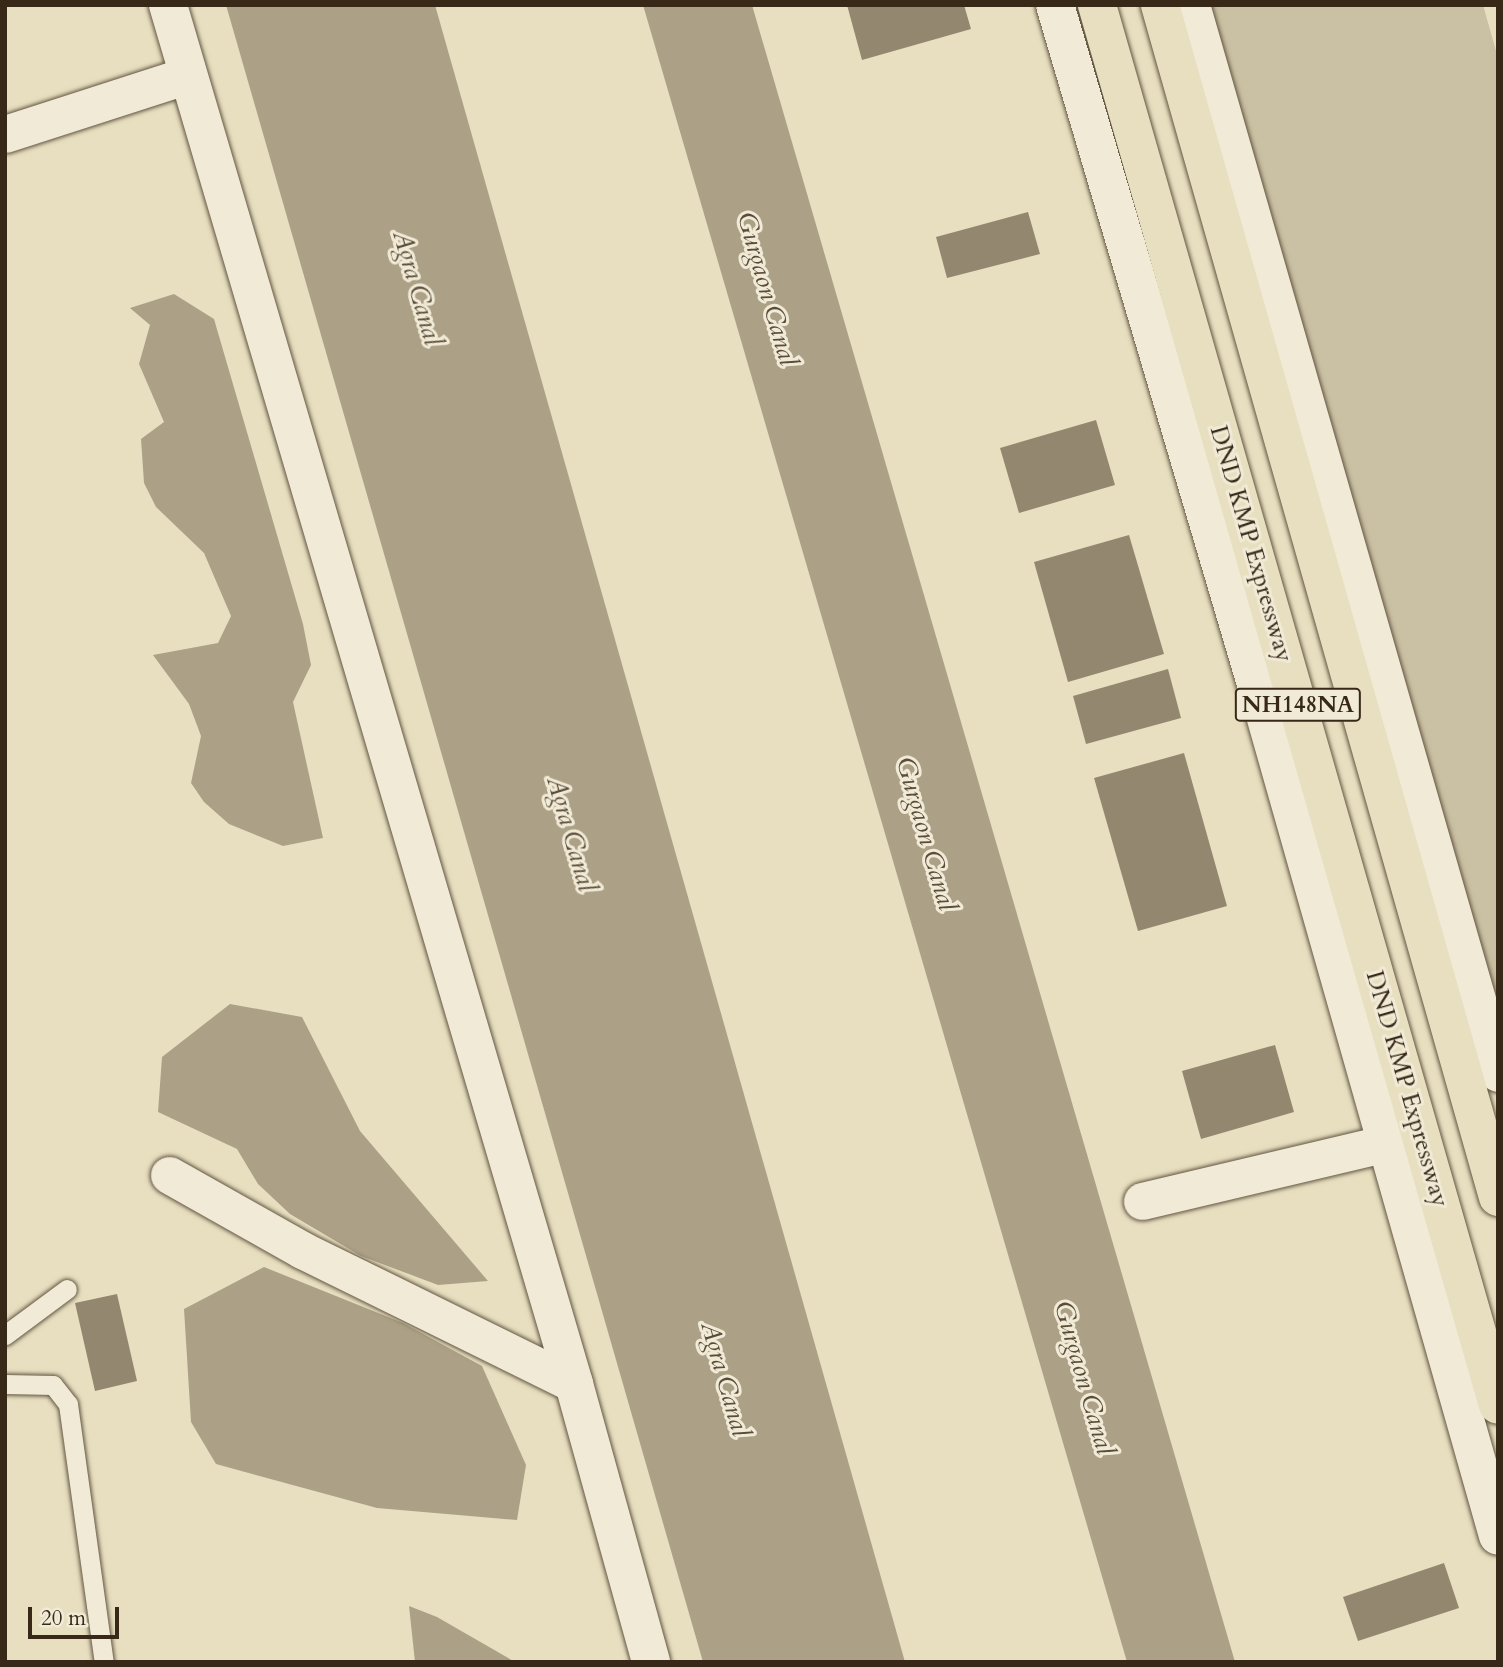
<!DOCTYPE html>
<style>
body{margin:0}
#map{position:relative;width:1503px;height:1667px;overflow:hidden;background:#e8dfc0;font-family:Cardo,serif}
div>[style]{position:absolute}
.green>*{inset:0;background:#cac0a3}
.water>*{inset:0;background:#aca187}
.building>*{inset:0;background:#93876f}
.roads{filter:drop-shadow(0 0 2px #635642) drop-shadow(0 0 2px #635642)}
.service>*{height:19px;margin:-9.5px;padding:0 9.5px;transform-origin:9.5px;border-radius:9.5px;background:#f0ead6}
.minor>*{height:37px;margin:-18.5px;padding:0 18.5px;transform-origin:18.5px;border-radius:18.5px;background:#f0ead6}
.tertiary>*{height:38px;margin:-19px;padding:0 19px;transform-origin:19px;border-radius:19px;background:#f0ead6}
.trunk>*{height:38px;margin:-19px;padding:0 19px;transform-origin:19px;border-radius:19px;background:#e8dfc0}
span{translate:-50% -50%;white-space:nowrap;text-align:center;line-height:1.15;-webkit-text-stroke:6px #f0ead6;paint-order:stroke}
.shield-label span{padding:2px 5px;background:#f0ead6;border:2px solid;border-radius:5px;-webkit-text-stroke-width:0}
.shield-label{font-size:23px;color:#372818;font-weight:700}
.street-label{font-size:24px;color:#372818}
.water-label{font-size:26px;color:#5a4c39;font-style:italic}
.frame{position:absolute;inset:0;border:7px solid #372818;pointer-events:none}
.scale{position:absolute;left:28px;top:1607px;width:91px;height:32px;box-sizing:border-box;border:4px solid #372818;border-top:0;padding-left:9px;font-size:21px;line-height:24px;white-space:nowrap;color:#372818;-webkit-text-stroke:5px #f0ead6;paint-order:stroke}
</style>
<div id="map">
<div class="green">
<div style="clip-path:polygon(1206px 5px,1483px 5px,1498px 58px,1498px 1024px)"></div>
</div>
<div class="water">
<div style="clip-path:polygon(226px 5px,435px 5px,905px 1662px,703px 1662px)"></div>
<div style="clip-path:polygon(643px 5px,752px 5px,1235px 1662px,1127px 1662px)"></div>
<div style="clip-path:polygon(174px 294px,214px 319px,303px 624px,311px 665px,293px 702px,323px 838px,283px 846px,229px 824px,204px 802px,191px 783px,201px 736px,189px 704px,153px 655px,218px 643px,231px 616px,204px 553px,156px 507px,144px 483px,141px 439px,164px 422px,139px 364px,150px 325px,130px 308px)"></div>
<div style="clip-path:polygon(230px 1004px,302px 1017px,360px 1131px,488px 1281px,438px 1285px,361px 1256px,290px 1214px,258px 1184px,237px 1149px,158px 1112px,162px 1057px)"></div>
<div style="clip-path:polygon(264px 1267px,403px 1323px,482px 1366px,526px 1465px,517px 1520px,377px 1508px,216px 1464px,191px 1422px,184px 1309px)"></div>
<div style="clip-path:polygon(409px 1606px,437px 1617px,515px 1662px,415px 1662px)"></div>
</div>
<div class="building">
<div style="clip-path:polygon(847px 5px,964px 5px,971px 29px,862px 60px)"></div>
<div style="clip-path:polygon(1028px 212px,1040px 254px,947px 278px,936px 237px)"></div>
<div style="clip-path:polygon(1096px 420px,1115px 485px,1019px 513px,1000px 448px)"></div>
<div style="clip-path:polygon(1129px 535px,1164px 654px,1068px 682px,1034px 562px)"></div>
<div style="clip-path:polygon(1168px 669px,1181px 718px,1086px 744px,1073px 696px)"></div>
<div style="clip-path:polygon(1184px 753px,1227px 906px,1138px 931px,1094px 778px)"></div>
<div style="clip-path:polygon(1275px 1045px,1294px 1112px,1201px 1139px,1182px 1071px)"></div>
<div style="clip-path:polygon(117px 1294px,137px 1381px,95px 1391px,75px 1303px)"></div>
<div style="clip-path:polygon(1444px 1563px,1459px 1608px,1358px 1641px,1343px 1597px)"></div>
</div>
<div class="roads">
<div class="service">
<div style="left:5px;top:1335px;width:77px;rotate:-36.6deg"></div>
<div style="left:5px;top:1384px;width:48px;rotate:1.2deg"></div>
<div style="left:53px;top:1385px;width:24px;rotate:52deg"></div>
<div style="left:68px;top:1404px;width:260px;rotate:82.1deg"></div>
</div>
<div class="minor">
<div style="left:5px;top:134px;width:192px;rotate:-17.9deg"></div>
<div style="left:169px;top:1175px;width:153px;rotate:29.4deg"></div>
<div style="left:302px;top:1250px;width:303px;rotate:26.2deg"></div>
<div style="left:1142px;top:1201px;width:253px;rotate:-13.3deg"></div>
</div>
<div class="tertiary">
<div style="left:168px;top:5px;width:1438px;rotate:73.59deg"></div>
<div style="left:574px;top:1384px;width:288px;rotate:74.5deg"></div>
<div style="left:1055px;top:5px;width:719px;rotate:73.51deg"></div>
<div style="left:1259px;top:694px;width:875px;rotate:74.15deg"></div>
<div style="left:1191px;top:5px;width:1111px;rotate:73.96deg"></div>
</div>
<div class="trunk">
<div style="left:1097px;top:5px;width:1456px;rotate:74.02deg"></div>
<div style="left:1160px;top:5px;width:1239px;rotate:74.17deg"></div>
</div>
</div>
<div class="shield-label">
<span style="left:1298px;top:705px">NH148NA</span>
</div>
<div class="street-label">
<span style="left:1251px;top:544px;rotate:74deg">DND KMP Expressway</span>
<span style="left:1407px;top:1089px;rotate:74deg">DND KMP Expressway</span>
</div>
<div class="water-label">
<span style="left:417px;top:288px;rotate:74deg">Agra Canal</span>
<span style="left:767px;top:289px;rotate:74deg">Gurgaon Canal</span>
<span style="left:571px;top:834px;rotate:74deg">Agra Canal</span>
<span style="left:926px;top:834px;rotate:74deg">Gurgaon Canal</span>
<span style="left:1084px;top:1378px;rotate:74deg">Gurgaon Canal</span>
<span style="left:725px;top:1379px;rotate:74deg">Agra Canal</span>
</div>
<div class="frame"></div>
<div class="scale">20 m</div>
</div>
